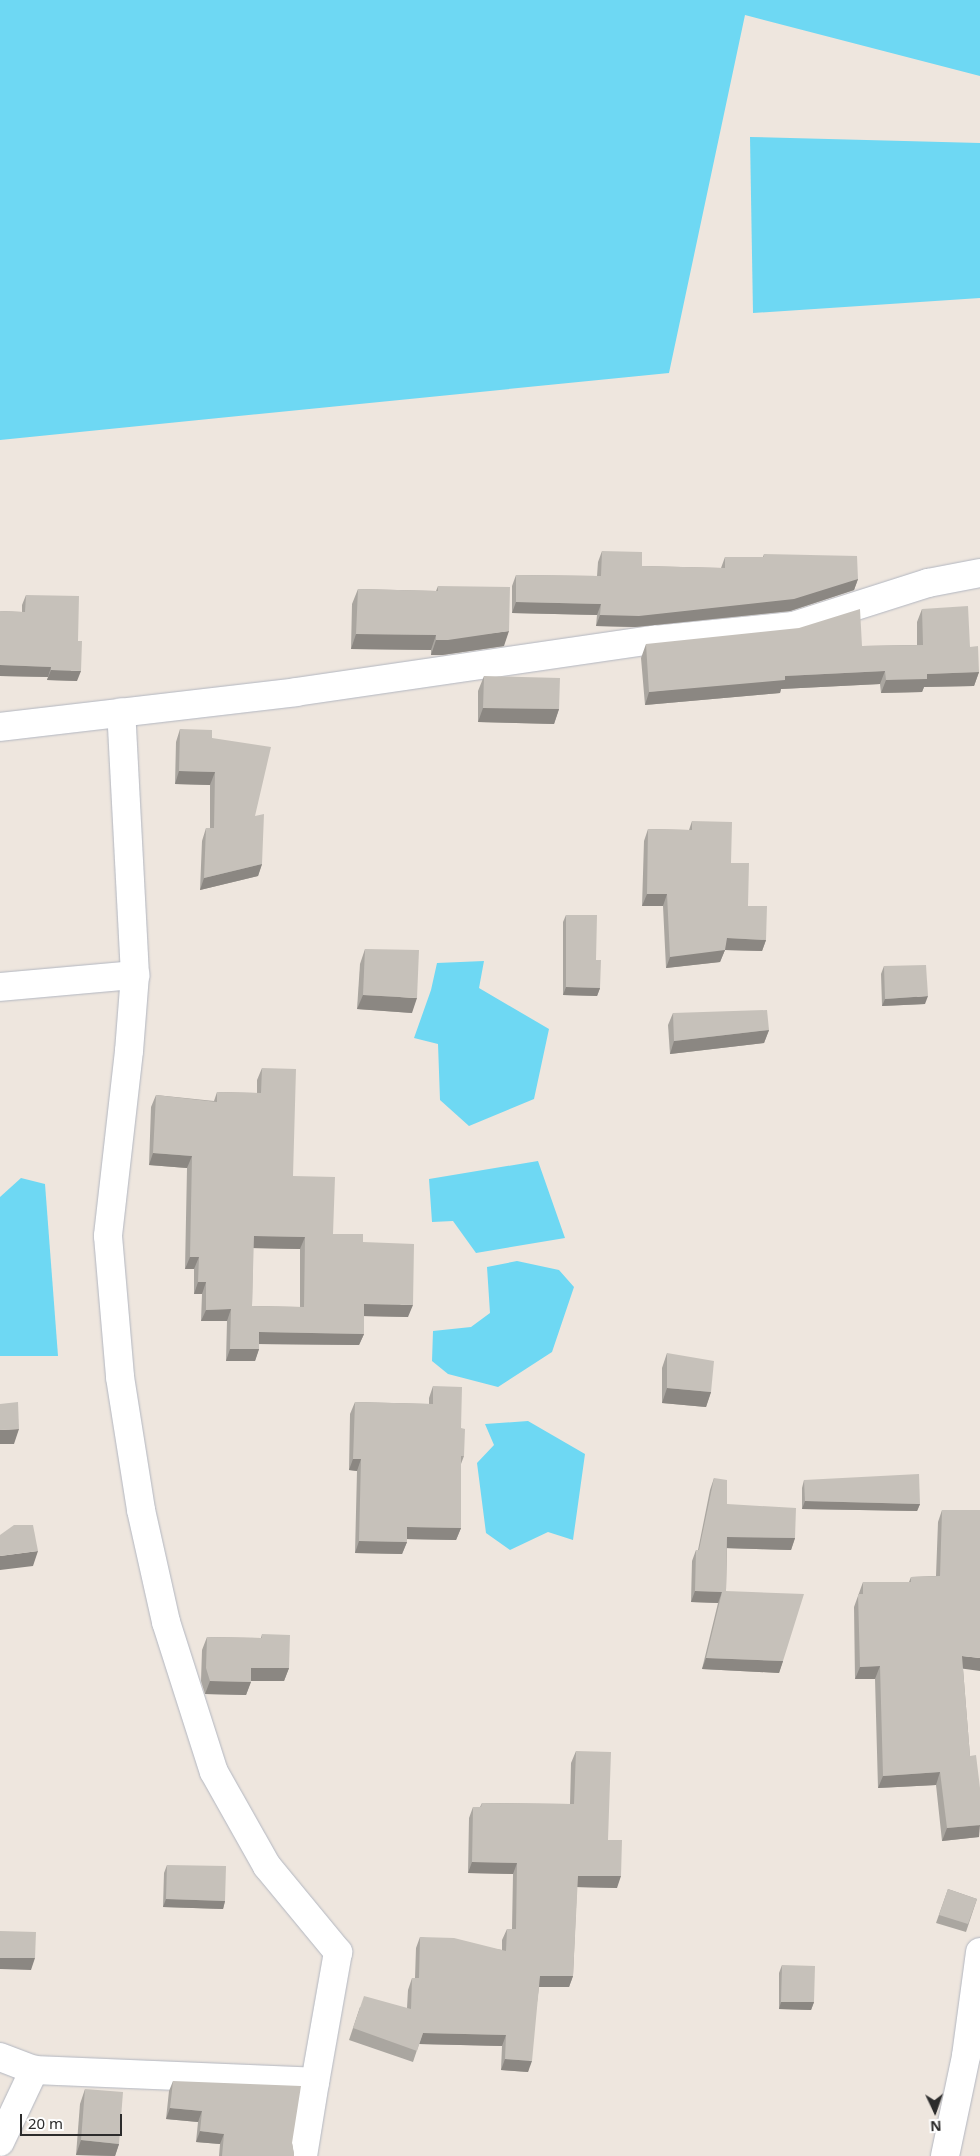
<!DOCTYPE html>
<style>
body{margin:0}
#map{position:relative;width:980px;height:2156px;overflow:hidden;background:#eee6de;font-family:"Noto Sans",sans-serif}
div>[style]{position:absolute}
.water>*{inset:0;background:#6ed8f3}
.roads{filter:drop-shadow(0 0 1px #b2b6c0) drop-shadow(0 0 1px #b2b6c0)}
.street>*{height:28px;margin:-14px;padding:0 14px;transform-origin:14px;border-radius:14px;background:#fff}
.wall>*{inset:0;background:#aaa6a0}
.shaded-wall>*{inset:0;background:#8b8782}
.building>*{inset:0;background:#c6c1ba}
span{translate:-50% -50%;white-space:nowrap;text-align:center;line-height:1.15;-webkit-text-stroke:4px #fff;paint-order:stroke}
.north{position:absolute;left:910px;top:2086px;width:50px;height:50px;-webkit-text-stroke:4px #fff;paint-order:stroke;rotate:177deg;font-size:14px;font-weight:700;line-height:20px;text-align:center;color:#2c2c2c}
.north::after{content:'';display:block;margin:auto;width:18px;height:22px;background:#2c2c2c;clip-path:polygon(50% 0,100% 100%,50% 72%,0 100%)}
.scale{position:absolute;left:20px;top:2114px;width:102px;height:22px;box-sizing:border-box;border:2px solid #2c2c2c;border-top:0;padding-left:6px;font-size:15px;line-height:18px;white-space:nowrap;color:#2c2c2c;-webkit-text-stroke:4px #fff;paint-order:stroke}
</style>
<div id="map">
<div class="water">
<div style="clip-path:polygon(0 0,980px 0,980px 76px,745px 15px,669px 373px,0 440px)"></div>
<div style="clip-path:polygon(750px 137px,980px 143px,980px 298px,753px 313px)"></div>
<div style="clip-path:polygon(484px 961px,479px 988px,549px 1029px,534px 1099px,469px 1126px,440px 1100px,438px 1044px,414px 1038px,431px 990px,437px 963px)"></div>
<div style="clip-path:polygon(538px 1161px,565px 1238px,476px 1253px,453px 1221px,432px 1222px,429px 1179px)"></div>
<div style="clip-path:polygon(21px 1178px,45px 1184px,58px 1356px,0 1356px,0 1197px)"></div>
<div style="clip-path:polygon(517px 1261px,559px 1270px,574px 1287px,552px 1352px,498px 1387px,448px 1374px,432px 1361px,433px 1331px,471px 1327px,490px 1313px,487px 1267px)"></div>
<div style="clip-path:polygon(528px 1421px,585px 1454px,573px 1540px,548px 1532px,510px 1550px,486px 1533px,477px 1463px,494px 1445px,485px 1424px)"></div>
</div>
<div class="roads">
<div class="street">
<div style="left:0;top:727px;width:298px;rotate:-6.7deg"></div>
<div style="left:296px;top:692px;width:362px;rotate:-8.3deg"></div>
<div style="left:654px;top:640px;width:140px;rotate:-5.8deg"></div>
<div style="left:793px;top:626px;width:142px;rotate:-17.7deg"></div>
<div style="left:928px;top:583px;width:53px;rotate:-10.9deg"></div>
<div style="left:135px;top:975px;width:76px;rotate:94.5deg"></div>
<div style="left:129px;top:1051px;width:186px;rotate:96.5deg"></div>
<div style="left:108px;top:1236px;width:142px;rotate:85.1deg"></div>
<div style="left:120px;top:1377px;width:135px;rotate:81deg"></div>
<div style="left:141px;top:1510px;width:115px;rotate:77.4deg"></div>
<div style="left:166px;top:1622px;width:157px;rotate:72.3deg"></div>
<div style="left:214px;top:1772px;width:108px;rotate:60.6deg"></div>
<div style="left:267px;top:1866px;width:112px;rotate:50.5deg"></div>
<div style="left:338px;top:1952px;width:132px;rotate:100deg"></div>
<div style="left:0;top:987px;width:136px;rotate:-5.1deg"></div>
<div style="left:135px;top:975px;width:263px;rotate:-93deg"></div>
<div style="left:0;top:2057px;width:36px;rotate:21deg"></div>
<div style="left:34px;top:2070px;width:281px;rotate:2.4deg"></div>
<div style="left:315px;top:2082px;width:75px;rotate:99.2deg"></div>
<div style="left:0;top:2142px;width:80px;rotate:-64.7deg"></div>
<div style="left:945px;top:2156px;width:102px;rotate:-78.1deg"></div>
<div style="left:966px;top:2056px;width:105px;rotate:-82.3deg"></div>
</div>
</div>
<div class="wall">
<div style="clip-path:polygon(602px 551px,642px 566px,721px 568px,725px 557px,763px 557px,764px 554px,858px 579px,854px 590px,790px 611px,635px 627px,596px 626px,597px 615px,512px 613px,512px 586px,516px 575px,597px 576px,598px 562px)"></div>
<div style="clip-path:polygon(438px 586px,504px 646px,442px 655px,431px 655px,431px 650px,351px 649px,352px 604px,358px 589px,436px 591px)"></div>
<div style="clip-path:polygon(26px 595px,77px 681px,47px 680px,48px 677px,0 676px,0 611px,22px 612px,22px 605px)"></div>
<div style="clip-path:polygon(922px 609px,970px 647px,979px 672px,974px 686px,924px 687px,922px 692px,881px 693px,880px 684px,781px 689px,780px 693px,645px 705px,641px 658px,646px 644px,862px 646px,917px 645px,917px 622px)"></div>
<div style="clip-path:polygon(484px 676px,559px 709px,554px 724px,478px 722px,478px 691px)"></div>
<div style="clip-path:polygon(180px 729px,212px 738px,255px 816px,262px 864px,258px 876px,200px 890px,202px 841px,206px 828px,210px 828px,210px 785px,175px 784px,176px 742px)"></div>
<div style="clip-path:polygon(692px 821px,731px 863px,748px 906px,766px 940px,762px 951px,725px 950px,720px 962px,666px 968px,663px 906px,642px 906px,644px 841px,648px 829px,689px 830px)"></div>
<div style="clip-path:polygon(566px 915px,596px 960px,600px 988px,597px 996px,563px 995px,563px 922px)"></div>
<div style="clip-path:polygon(365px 949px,412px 1013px,357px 1009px,360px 964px)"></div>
<div style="clip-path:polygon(884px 966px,925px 1004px,882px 1006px,881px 974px)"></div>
<div style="clip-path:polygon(673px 1013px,769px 1030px,764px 1043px,670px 1054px,668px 1025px)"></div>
<div style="clip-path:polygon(evenodd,262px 1068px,293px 1176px,333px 1234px,363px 1242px,408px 1317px,364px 1316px,364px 1334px,359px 1345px,259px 1344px,259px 1349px,255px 1361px,226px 1361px,227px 1321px,201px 1321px,202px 1294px,194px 1294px,194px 1269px,185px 1269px,187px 1168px,149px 1165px,151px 1107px,156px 1095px,214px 1101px,217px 1092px,257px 1093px,257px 1080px,262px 1068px,253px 1248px,300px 1249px,300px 1307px,252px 1306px,253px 1248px)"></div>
<div style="clip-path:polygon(667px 1353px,711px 1392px,706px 1407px,662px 1403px,662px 1368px)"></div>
<div style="clip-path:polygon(433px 1386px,461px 1428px,464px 1456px,461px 1464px,461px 1528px,456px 1540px,407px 1539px,407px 1542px,402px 1554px,355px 1553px,357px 1471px,349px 1470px,350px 1414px,355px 1402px,429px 1404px,429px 1398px)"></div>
<div style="clip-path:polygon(714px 1478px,727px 1504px,795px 1538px,791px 1550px,727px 1548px,726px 1591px,783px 1661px,779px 1673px,702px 1669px,718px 1603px,691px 1602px,692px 1561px,696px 1550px,698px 1550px,710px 1490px)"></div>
<div style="clip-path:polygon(804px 1480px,920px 1504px,917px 1511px,802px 1509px,802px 1488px)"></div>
<div style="clip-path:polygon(942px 1510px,963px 1669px,970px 1756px,979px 1837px,942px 1841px,936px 1785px,878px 1788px,875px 1679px,855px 1679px,854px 1607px,863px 1582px,909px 1582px,911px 1577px,936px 1576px,938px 1522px)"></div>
<div style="clip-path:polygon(262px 1634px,289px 1668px,284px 1681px,251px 1681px,246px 1695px,205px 1694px,201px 1681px,202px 1650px,207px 1637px,261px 1638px)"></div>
<div style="clip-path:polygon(576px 1751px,608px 1840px,617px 1888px,577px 1887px,573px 1976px,569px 1987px,539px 1987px,528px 2072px,501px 2070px,502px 2046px,419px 2044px,413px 2062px,349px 2040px,360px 2007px,407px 2008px,408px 1990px,412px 1978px,415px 1978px,416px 1948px,420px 1937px,502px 1950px,502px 1940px,507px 1929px,512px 1929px,513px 1874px,468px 1873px,469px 1818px,473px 1807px,480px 1807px,482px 1803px,570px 1804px,571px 1763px)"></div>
<div style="clip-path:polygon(167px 1865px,225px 1901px,223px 1909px,163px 1907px,164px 1873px)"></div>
<div style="clip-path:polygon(948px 1889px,977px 1899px,966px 1932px,936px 1923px)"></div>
<div style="clip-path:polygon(782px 1965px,814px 2002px,811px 2010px,779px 2009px,779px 1973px)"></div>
<div style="clip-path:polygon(173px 2081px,292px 2143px,294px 2156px,219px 2156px,220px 2144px,196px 2142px,198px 2122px,166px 2119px,169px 2091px)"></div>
<div style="clip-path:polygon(85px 2089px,119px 2144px,115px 2156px,76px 2155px,80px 2104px)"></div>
</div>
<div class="shaded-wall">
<div style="clip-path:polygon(858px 579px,854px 590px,790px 611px,635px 627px,596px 626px,600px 615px)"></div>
<div style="clip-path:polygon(516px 602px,601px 604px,597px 615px,512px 613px)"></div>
<div style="clip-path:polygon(509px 631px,504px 646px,442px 655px,431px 655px,436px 640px)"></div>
<div style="clip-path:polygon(356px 634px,436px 635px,431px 650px,351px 649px)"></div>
<div style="clip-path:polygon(0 665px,51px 667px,48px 677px,0 676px)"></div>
<div style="clip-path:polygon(51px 670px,81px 671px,77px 681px,47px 680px)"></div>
<div style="clip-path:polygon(885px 671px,880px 684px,781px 689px,780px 693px,645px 705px,649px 692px,785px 676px)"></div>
<div style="clip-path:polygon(979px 672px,974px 686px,924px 687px,922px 692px,881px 693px,886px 680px,927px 674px)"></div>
<div style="clip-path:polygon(483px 708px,559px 709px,554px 724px,478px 722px)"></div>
<div style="clip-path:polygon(179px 771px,215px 772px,210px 785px,175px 784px)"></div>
<div style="clip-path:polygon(262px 864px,258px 876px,200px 890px,204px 878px)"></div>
<div style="clip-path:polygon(647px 894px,667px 894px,663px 906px,642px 906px)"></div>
<div style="clip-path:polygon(727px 938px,766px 940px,762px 951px,725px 950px,720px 962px,666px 968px,670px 957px)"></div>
<div style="clip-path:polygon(566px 987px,600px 988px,597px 996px,563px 995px)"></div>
<div style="clip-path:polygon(363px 995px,417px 998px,412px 1013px,357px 1009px)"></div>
<div style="clip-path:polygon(928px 996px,925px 1004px,882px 1006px,885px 999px)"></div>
<div style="clip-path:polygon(769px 1030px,764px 1043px,670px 1054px,674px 1041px)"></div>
<div style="clip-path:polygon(153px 1153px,192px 1156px,187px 1168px,149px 1165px)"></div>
<div style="clip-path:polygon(254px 1236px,305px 1237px,300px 1249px,249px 1248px)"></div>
<div style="clip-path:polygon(190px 1257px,199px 1257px,194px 1269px,185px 1269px)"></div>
<div style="clip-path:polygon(198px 1282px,206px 1282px,202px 1294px,194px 1294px)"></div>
<div style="clip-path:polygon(364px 1304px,413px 1305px,408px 1317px,360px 1316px)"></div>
<div style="clip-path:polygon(231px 1309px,227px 1321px,201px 1321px,206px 1310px)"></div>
<div style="clip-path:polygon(259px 1332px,364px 1334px,359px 1345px,255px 1344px)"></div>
<div style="clip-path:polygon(230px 1349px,259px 1349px,255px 1361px,226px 1361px)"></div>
<div style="clip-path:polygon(667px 1388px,711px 1392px,706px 1407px,662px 1403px)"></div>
<div style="clip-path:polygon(19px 1429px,14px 1444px,0 1444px,0 1430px)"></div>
<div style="clip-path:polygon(353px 1459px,361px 1459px,357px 1471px,349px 1470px)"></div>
<div style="clip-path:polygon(805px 1501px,920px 1504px,917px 1511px,802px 1509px)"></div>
<div style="clip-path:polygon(407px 1527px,461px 1528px,456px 1540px,403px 1539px)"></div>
<div style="clip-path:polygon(727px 1537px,795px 1538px,791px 1550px,723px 1548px)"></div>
<div style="clip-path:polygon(359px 1541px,407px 1542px,402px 1554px,355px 1553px)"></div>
<div style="clip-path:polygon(38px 1551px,33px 1566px,0 1570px,0 1556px)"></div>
<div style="clip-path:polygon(695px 1591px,722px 1592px,718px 1603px,691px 1602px)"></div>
<div style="clip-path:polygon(962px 1656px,980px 1658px,980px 1671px,958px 1668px)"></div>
<div style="clip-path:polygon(706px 1658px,783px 1661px,779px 1673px,702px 1669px)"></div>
<div style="clip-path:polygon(880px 1666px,875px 1679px,855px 1679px,860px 1667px)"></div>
<div style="clip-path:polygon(251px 1668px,289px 1668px,284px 1681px,246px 1681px)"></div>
<div style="clip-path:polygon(210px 1681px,251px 1682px,246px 1695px,205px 1694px)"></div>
<div style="clip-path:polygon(940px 1772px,936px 1785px,878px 1788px,883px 1776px)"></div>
<div style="clip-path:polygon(980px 1825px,979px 1837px,942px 1841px,947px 1828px)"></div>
<div style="clip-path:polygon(472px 1862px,517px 1863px,513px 1874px,468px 1873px)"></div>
<div style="clip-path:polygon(578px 1876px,621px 1876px,617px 1888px,574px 1887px)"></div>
<div style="clip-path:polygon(166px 1899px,225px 1901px,223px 1909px,163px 1907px)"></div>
<div style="clip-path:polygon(0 1958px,35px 1958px,31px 1970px,0 1969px)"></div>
<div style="clip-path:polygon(540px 1976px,573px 1976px,569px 1987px,536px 1987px)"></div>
<div style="clip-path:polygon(781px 2002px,814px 2002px,811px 2010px,779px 2009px)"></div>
<div style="clip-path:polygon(423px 2033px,506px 2035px,502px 2046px,419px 2044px)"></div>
<div style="clip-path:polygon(505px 2059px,532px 2061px,528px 2072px,501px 2070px)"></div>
<div style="clip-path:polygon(170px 2108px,202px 2111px,198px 2122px,166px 2119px)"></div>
<div style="clip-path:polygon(200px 2131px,224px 2134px,220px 2144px,196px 2142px)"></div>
<div style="clip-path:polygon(81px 2140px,119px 2144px,115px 2156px,76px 2155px)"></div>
</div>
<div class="building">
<div style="clip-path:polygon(602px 551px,642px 552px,642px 566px,725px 568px,725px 557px,764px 557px,764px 554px,857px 556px,858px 579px,794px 599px,639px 616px,600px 615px,601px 604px,516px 602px,516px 575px,601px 576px)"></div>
<div style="clip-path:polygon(438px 586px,510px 587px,509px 631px,448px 640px,436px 640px,436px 635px,356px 634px,358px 589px,438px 591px)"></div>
<div style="clip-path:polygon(26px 595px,79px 596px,78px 641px,82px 641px,81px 671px,51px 670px,51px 667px,0 665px,0 611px,25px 612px)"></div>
<div style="clip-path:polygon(968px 606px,970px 647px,978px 646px,979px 672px,927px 674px,927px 679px,886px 680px,885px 671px,785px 676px,785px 680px,649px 692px,646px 644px,799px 628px,860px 609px,862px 646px,923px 645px,922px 609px)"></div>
<div style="clip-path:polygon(484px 676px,560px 678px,559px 709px,483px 708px)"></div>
<div style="clip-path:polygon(180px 729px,212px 730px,212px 738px,271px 747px,255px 816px,264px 814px,262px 864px,204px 878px,206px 828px,214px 828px,215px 772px,179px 771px)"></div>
<div style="clip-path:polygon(692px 821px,732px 822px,731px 863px,749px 863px,748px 906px,767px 906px,766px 940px,727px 938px,725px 950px,670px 957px,667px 894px,647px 894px,648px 829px,692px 830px)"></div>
<div style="clip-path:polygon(566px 915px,597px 915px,596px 960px,601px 960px,600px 988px,566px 987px)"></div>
<div style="clip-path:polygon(365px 949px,419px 950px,417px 998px,363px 995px)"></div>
<div style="clip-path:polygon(926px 965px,928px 996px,885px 999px,884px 966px)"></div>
<div style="clip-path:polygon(767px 1010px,769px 1030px,674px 1041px,673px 1013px)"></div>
<div style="clip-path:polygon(evenodd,262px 1068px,296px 1069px,293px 1176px,335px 1177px,333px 1234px,363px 1234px,363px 1242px,414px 1244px,413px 1305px,364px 1304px,364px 1334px,259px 1332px,259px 1349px,230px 1349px,231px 1309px,206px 1310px,206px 1282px,198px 1282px,199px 1257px,190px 1257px,192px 1156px,153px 1153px,156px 1095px,217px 1102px,217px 1092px,261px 1093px,262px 1068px,254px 1236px,305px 1237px,304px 1307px,252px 1306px,254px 1236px)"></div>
<div style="clip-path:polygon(667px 1353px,714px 1361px,711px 1392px,667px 1388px)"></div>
<div style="clip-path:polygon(433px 1386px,462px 1387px,461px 1428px,465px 1429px,464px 1456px,461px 1456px,461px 1528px,407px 1527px,407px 1542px,359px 1541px,361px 1459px,353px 1459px,355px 1402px,433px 1404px)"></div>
<div style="clip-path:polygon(18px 1402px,19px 1429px,0 1430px,0 1404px)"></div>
<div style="clip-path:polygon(919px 1474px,920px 1504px,805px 1501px,804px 1480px)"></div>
<div style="clip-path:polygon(714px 1478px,727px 1480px,727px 1504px,796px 1508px,795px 1538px,727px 1537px,726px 1591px,804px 1594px,783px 1661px,706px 1658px,722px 1592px,695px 1591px,696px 1550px,699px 1550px)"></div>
<div style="clip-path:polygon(942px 1510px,980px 1510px,980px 1658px,962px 1656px,970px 1756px,976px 1755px,980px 1788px,980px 1825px,947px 1828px,940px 1772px,883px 1776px,880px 1666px,860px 1667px,858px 1594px,863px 1594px,863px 1582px,911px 1582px,911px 1577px,940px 1576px)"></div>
<div style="clip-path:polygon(14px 1525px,33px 1525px,38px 1551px,0 1556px,0 1535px)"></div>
<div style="clip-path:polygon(262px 1634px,290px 1635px,289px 1668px,251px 1668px,251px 1682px,210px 1681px,206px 1668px,207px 1637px,262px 1638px)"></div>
<div style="clip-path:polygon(576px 1751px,611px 1752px,608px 1840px,622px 1840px,621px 1876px,578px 1876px,573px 1976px,540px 1976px,532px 2061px,505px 2059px,506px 2035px,423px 2033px,417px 2051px,353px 2028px,364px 1996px,411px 2009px,412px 1978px,419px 1978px,420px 1937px,454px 1938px,506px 1951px,507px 1929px,516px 1929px,517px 1863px,472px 1862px,473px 1807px,481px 1807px,482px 1803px,574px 1804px)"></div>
<div style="clip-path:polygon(167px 1865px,226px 1866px,225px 1901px,166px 1899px)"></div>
<div style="clip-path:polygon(948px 1889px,977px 1899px,968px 1924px,939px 1915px)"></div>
<div style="clip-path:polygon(0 1931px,36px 1932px,35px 1958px,0 1958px)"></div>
<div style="clip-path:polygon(782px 1965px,815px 1966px,814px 2002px,781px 2002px)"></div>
<div style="clip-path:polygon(173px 2081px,301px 2086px,292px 2143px,294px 2153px,294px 2156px,222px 2156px,224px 2134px,200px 2131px,202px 2111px,170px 2108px)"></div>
<div style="clip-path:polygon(85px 2089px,123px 2092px,119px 2144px,81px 2140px)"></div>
</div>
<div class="north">N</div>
<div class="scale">20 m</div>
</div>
